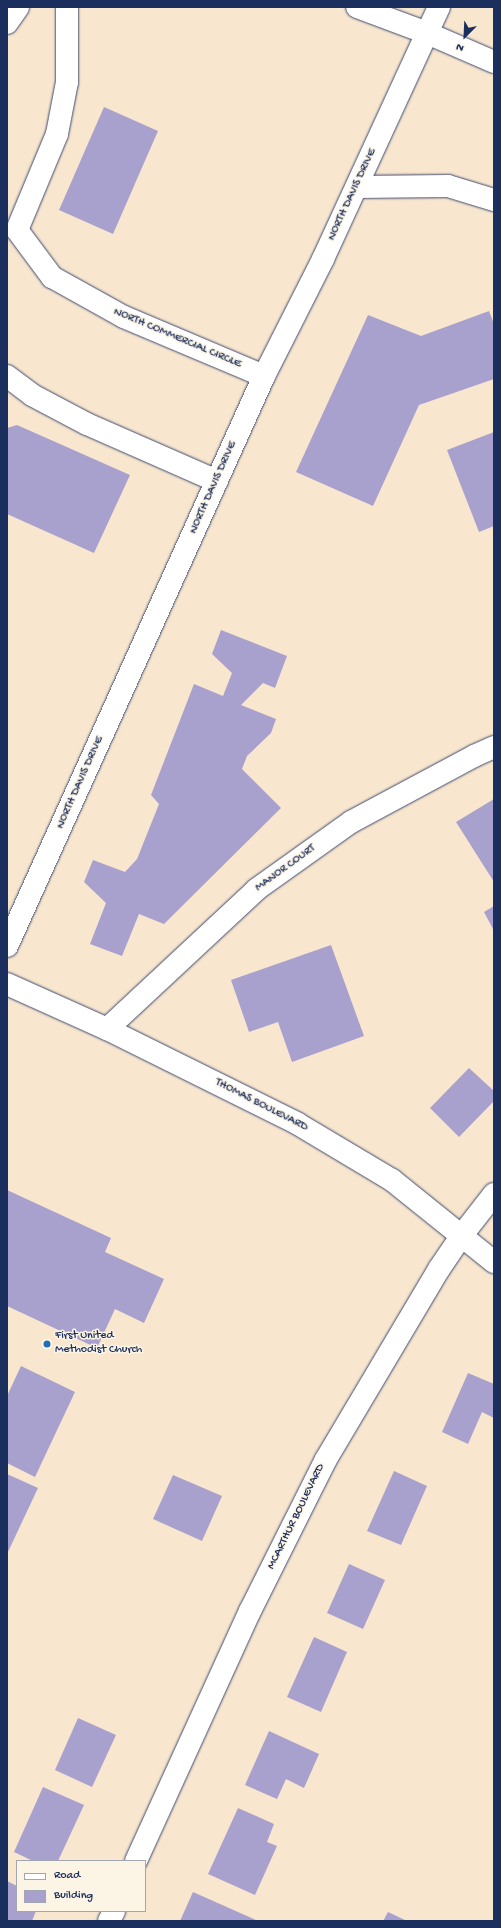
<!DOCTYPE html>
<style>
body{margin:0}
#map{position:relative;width:501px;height:1928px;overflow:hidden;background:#f8e6cf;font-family:"Gochi Hand",sans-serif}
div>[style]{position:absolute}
.building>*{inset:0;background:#a9a1cd}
.roads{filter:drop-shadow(0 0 1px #3c4a6f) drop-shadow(0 0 1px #3c4a6f)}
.minor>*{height:22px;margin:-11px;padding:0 11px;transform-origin:11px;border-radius:11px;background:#fff}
.major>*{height:22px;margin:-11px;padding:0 11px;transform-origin:11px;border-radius:11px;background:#fff}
.dots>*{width:11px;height:11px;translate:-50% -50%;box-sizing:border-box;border:2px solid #fcf5e5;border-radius:50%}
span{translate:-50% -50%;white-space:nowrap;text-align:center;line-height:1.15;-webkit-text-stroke:3px #fcf5e5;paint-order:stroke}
.street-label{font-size:12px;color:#1b2f5e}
.poi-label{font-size:12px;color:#1b2f5e}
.left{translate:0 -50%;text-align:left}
.frame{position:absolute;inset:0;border:8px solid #1b2f5e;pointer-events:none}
.legend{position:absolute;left:16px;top:1860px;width:130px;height:52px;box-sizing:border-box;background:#fcf5e5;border:1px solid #a2a6af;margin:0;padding:5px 7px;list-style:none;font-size:12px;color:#1b2f5e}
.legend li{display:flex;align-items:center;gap:8px;height:20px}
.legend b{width:20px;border:1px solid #a2a6af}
.north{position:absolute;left:445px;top:16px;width:40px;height:40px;-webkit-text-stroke:3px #fcf5e5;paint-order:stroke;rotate:204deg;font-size:11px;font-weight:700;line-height:16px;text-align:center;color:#1b2f5e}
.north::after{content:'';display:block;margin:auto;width:14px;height:18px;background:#1b2f5e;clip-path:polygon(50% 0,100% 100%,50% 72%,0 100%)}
</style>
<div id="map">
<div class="building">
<div style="clip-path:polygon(104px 107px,158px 131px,113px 234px,59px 210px)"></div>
<div style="clip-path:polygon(489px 311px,494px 324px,494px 379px,419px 405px,373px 506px,296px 472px,368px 315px,421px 336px)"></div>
<div style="clip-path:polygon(17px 425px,130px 475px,94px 553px,7px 514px,7px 428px)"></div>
<div style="clip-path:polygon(494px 432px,494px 526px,479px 532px,447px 450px)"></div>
<div style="clip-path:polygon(221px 630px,287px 656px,275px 688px,263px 683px,241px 705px,276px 719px,271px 733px,247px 756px,242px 769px,281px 808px,164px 924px,139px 914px,122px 956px,90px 944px,106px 903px,84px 882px,93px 860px,125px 872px,137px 859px,159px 804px,151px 795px,194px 684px,223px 696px,232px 673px,212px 654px)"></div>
<div style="clip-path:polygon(494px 799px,494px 882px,456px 822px)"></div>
<div style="clip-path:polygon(494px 906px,494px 931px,484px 912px)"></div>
<div style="clip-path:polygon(331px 945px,364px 1036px,292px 1062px,278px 1022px,249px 1032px,231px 980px)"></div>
<div style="clip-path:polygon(469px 1068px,494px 1091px,494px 1101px,459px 1137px,430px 1108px)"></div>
<div style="clip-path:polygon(7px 1190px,111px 1238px,105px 1252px,164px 1279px,144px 1323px,115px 1309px,97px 1348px,7px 1306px)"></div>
<div style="clip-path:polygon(21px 1366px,75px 1392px,35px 1477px,7px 1463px,7px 1396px)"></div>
<div style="clip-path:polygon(468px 1373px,494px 1384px,494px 1418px,482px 1412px,468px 1444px,442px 1432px)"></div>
<div style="clip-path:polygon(394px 1471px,427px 1486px,401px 1545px,367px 1531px)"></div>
<div style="clip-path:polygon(7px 1474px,38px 1488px,7px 1554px)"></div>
<div style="clip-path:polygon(173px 1475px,222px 1496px,202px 1541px,153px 1519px)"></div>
<div style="clip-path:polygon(349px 1564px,385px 1580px,363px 1629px,327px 1613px)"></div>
<div style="clip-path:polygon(314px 1637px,347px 1652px,321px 1712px,287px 1697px)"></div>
<div style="clip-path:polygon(78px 1718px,116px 1735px,92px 1787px,55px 1770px)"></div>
<div style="clip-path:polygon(269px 1731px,319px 1754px,304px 1788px,286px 1779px,277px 1799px,245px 1785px)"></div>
<div style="clip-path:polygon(43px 1787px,84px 1805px,58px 1861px,33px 1861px,14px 1852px)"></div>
<div style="clip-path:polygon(238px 1808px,274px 1824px,267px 1842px,277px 1846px,255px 1895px,208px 1874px)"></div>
<div style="clip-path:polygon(7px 1881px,17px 1886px,17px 1911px,36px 1911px,32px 1921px,7px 1921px)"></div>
<div style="clip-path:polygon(193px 1892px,258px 1921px,180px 1921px)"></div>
<div style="clip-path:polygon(388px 1912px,405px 1920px,405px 1921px,383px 1921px)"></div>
</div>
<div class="roads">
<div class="minor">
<div style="left:67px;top:7px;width:75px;rotate:90deg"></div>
<div style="left:67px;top:82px;width:53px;rotate:100.9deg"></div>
<div style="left:57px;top:134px;width:104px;rotate:112.6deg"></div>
<div style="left:17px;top:230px;width:59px;rotate:53.3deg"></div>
<div style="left:52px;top:277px;width:82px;rotate:29.1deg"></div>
<div style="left:124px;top:317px;width:152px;rotate:22.9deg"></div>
<div style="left:7px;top:23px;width:19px;rotate:-55deg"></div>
<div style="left:427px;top:33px;width:29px;rotate:-65deg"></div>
<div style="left:357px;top:187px;width:91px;rotate:-0.6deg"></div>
<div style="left:448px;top:186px;width:48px;rotate:16.9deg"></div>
<div style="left:7px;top:376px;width:31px;rotate:37deg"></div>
<div style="left:32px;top:395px;width:62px;rotate:27.8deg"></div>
<div style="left:87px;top:424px;width:142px;rotate:23.7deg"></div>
<div style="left:7px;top:984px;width:110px;rotate:24.2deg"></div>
<div style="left:107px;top:1029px;width:213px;rotate:26.4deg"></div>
<div style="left:298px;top:1124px;width:109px;rotate:30.8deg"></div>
<div style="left:392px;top:1180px;width:131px;rotate:38.8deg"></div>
<div style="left:107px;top:1029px;width:205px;rotate:-43deg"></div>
<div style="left:257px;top:889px;width:115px;rotate:-35.5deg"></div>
<div style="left:351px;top:822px;width:140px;rotate:-28.2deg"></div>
<div style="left:474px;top:756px;width:22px;rotate:-24deg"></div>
<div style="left:136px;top:1861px;width:275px;rotate:-65.5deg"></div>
<div style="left:250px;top:1611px;width:168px;rotate:-63.4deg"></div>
<div style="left:325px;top:1461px;width:223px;rotate:-59.3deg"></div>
<div style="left:439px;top:1269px;width:41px;rotate:-55.9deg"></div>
<div style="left:462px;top:1235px;width:52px;rotate:-52deg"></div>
<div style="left:109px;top:1921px;width:11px;rotate:-63deg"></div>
</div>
<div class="major">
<div style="left:357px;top:7px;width:75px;rotate:20.4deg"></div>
<div style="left:427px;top:33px;width:73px;rotate:23.4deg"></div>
<div style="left:7px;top:946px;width:625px;rotate:-65.73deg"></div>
<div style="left:264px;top:376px;width:131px;rotate:-63.2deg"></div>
<div style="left:323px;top:259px;width:249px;rotate:-65.3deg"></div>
</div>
</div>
<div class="dots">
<div style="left:47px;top:1344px;background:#1f6fb2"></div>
</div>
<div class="street-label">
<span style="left:353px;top:195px;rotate:-65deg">NORTH DAVIS DRIVE</span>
<span style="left:177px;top:339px;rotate:23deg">NORTH COMMERCIAL CIRCLE</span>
<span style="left:214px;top:488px;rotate:-66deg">NORTH DAVIS DRIVE</span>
<span style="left:81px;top:783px;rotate:-66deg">NORTH DAVIS DRIVE</span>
<span style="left:286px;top:869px;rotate:-36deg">MANOR COURT</span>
<span style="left:261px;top:1106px;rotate:27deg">THOMAS BOULEVARD</span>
<span style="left:297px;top:1517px;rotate:-64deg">MCARTHUR BOULEVARD</span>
</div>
<div class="poi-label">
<span class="left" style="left:55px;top:1344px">First United<br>Methodist Church</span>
</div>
<div class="frame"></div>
<ul class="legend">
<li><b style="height:5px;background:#fff"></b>Road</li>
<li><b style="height:11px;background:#a9a1cd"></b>Building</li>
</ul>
<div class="north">N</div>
</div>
